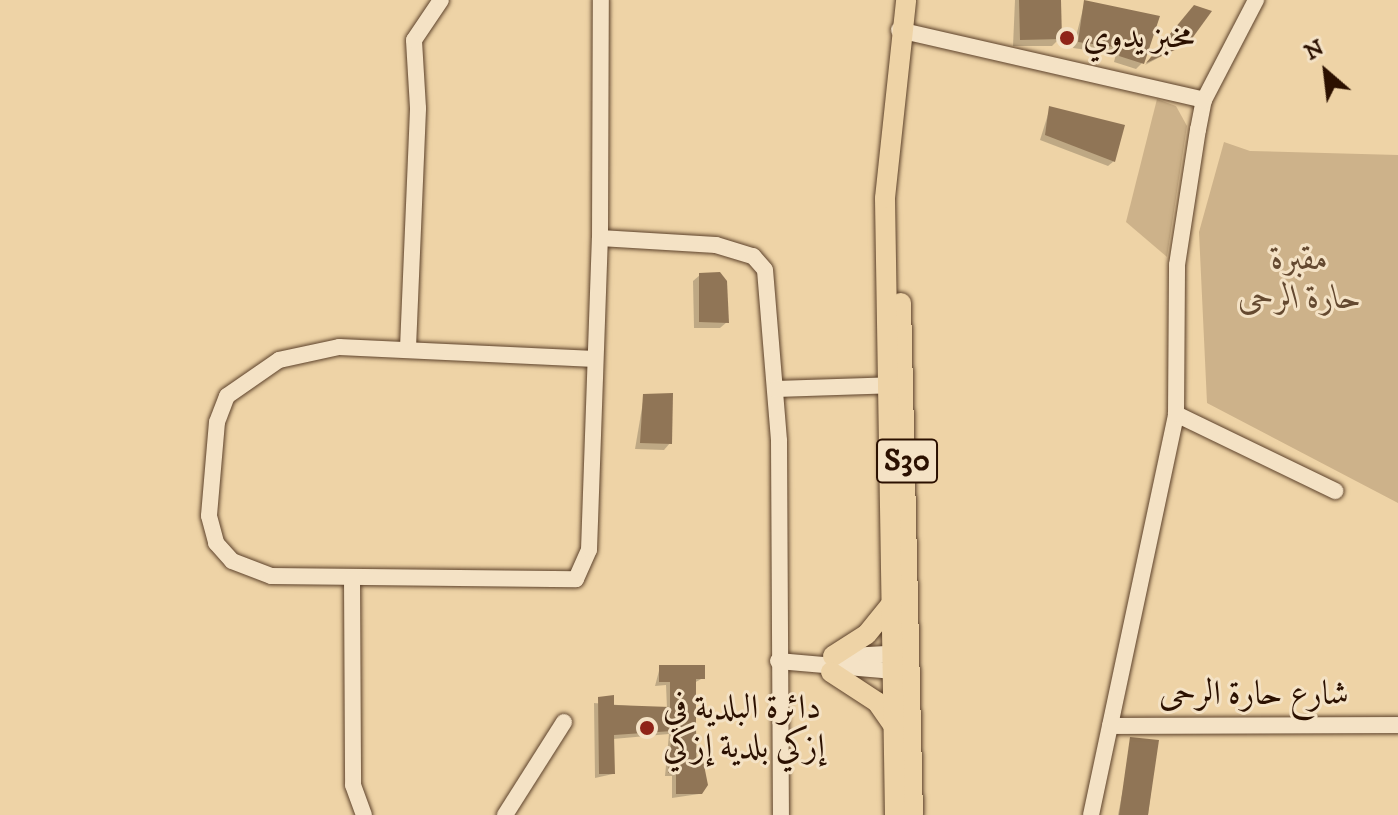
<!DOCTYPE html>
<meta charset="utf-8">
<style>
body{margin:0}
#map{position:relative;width:1398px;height:815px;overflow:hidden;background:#eed3a6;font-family:"IM FELL DW Pica",Amiri,serif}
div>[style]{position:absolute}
.green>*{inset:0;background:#cdb28a}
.shadow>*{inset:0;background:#0003}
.building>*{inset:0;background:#907556}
.roads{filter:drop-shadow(0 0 2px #5c412a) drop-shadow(0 0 2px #5c412a)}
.minor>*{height:16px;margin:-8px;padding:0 8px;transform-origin:8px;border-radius:8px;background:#f4e2c5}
.major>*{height:20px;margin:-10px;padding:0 10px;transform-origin:10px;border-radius:10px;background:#eed3a6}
.dots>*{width:22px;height:22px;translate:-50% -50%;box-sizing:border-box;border:4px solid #f4e2c5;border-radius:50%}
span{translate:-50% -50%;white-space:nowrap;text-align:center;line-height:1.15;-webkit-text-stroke:6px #f4e2c5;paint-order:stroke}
.shield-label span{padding:2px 6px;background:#f4e2c5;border:2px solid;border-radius:6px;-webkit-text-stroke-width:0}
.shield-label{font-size:32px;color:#2b1000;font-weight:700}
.poi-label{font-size:34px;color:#2b1000}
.left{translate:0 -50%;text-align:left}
.park-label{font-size:34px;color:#644930;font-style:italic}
.street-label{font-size:34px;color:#2b1000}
.north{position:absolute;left:1286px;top:32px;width:80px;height:80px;-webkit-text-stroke:6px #f4e2c5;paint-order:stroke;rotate:332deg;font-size:22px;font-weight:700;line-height:32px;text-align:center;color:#2b1000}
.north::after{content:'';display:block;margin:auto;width:28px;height:36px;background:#2b1000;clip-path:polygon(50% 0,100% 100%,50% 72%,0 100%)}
</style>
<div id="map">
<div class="green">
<div style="clip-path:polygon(1157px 99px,1176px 106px,1187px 126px,1167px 257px,1126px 222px)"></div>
<div style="clip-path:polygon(1224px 142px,1250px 151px,1398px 155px,1398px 503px,1207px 403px,1199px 232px)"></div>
</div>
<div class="shadow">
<div style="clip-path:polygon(1015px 0,1059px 0,1060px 38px,1052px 46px,1013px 46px)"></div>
<div style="clip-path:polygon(1085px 1px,1142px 63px,1136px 69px,1114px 62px,1116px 54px,1073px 48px)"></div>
<div style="clip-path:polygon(1188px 14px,1186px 43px,1145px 65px)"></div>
<div style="clip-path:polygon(1050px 108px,1114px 161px,1108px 166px,1040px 140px)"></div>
<div style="clip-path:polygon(700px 275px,727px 322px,720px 328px,694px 328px,693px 281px)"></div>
<div style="clip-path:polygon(644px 396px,670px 443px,664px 450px,635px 449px)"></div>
<div style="clip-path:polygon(660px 667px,703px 678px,694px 683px,699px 794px,672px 798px,672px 776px,665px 776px,669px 734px,613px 739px,613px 774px,595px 778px,594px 703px,667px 709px,666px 685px,655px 686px)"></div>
<div style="clip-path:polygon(1133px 739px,1157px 742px,1148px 815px,1118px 815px)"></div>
</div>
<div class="building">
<div style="clip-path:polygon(1019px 0,1061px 0,1062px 39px,1020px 40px)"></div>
<div style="clip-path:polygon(1084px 0,1160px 16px,1144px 64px,1119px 56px,1121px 48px,1078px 42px)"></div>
<div style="clip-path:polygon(1194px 5px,1212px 11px,1188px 44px,1146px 63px)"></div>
<div style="clip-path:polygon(1049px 106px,1125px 125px,1115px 162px,1045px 135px)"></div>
<div style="clip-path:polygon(720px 272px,727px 281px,729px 323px,699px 322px,699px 273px)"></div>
<div style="clip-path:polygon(673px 393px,672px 444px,640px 443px,643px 394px)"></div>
<div style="clip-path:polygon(659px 665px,705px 665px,705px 679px,696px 679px,696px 760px,703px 760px,708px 785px,702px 794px,676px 794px,676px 772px,668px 773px,672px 731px,614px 735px,615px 774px,599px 774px,598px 697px,614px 695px,614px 705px,670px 707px,670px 682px,659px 682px)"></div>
<div style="clip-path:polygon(1130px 737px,1159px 740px,1148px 815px,1119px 815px)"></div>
</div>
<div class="roads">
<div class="minor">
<div style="left:899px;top:30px;width:313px;rotate:12.9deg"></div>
<div style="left:600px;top:238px;width:116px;rotate:3.5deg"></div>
<div style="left:716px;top:245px;width:39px;rotate:17deg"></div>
<div style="left:753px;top:256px;width:18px;rotate:49deg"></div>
<div style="left:765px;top:270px;width:172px;rotate:85.3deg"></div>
<div style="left:779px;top:441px;width:374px;rotate:89.7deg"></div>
<div style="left:408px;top:348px;width:240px;rotate:-87.6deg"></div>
<div style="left:418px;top:108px;width:68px;rotate:-93.4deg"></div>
<div style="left:414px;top:40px;width:48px;rotate:-56deg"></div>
<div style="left:595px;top:359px;width:256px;rotate:-177.3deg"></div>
<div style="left:339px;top:347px;width:61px;rotate:167.8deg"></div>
<div style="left:279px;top:360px;width:63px;rotate:145.3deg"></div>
<div style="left:227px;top:396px;width:28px;rotate:111deg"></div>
<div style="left:217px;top:422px;width:94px;rotate:94.9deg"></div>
<div style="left:209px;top:516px;width:28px;rotate:75deg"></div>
<div style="left:216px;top:543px;width:24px;rotate:48deg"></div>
<div style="left:232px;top:561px;width:42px;rotate:21deg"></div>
<div style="left:271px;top:576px;width:305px;rotate:0.6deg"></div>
<div style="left:576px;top:579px;width:32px;rotate:-66deg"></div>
<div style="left:589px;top:550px;width:312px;rotate:-88deg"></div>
<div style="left:600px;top:238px;width:238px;rotate:-89.8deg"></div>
<div style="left:776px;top:389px;width:122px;rotate:-1.9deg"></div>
<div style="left:1176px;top:414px;width:177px;rotate:25.8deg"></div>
<div style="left:352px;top:578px;width:207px;rotate:89.7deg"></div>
<div style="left:353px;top:785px;width:32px;rotate:70deg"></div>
<div style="left:832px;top:657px;width:72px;rotate:-3.2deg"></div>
<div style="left:778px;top:661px;width:125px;rotate:5deg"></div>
<div style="left:1110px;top:726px;width:288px;rotate:-0.2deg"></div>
<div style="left:505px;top:815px;width:110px;rotate:-57.6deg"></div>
<div style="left:1091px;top:815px;width:410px;rotate:-78deg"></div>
<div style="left:1176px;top:414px;width:149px;rotate:-89.6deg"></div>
<div style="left:1177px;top:265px;width:137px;rotate:-81.2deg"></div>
<div style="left:1198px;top:130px;width:31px;rotate:-79deg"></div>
<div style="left:1204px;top:100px;width:113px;rotate:-62.5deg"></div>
</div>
<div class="major">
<div style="left:901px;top:303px;width:512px;rotate:88.66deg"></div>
<div style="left:833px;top:656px;width:40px;rotate:-32.9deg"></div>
<div style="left:867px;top:634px;width:38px;rotate:-51deg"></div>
<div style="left:831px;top:672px;width:55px;rotate:33.1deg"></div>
<div style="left:877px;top:702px;width:28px;rotate:55deg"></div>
<div style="left:895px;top:815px;width:617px;rotate:-90.93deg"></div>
<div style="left:885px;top:198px;width:199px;rotate:-83.9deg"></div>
</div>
</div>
<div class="dots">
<div style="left:1067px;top:38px;background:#8f2418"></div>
<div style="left:647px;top:728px;background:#8f2418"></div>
</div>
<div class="shield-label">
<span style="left:907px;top:461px">S30</span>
</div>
<div class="poi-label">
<span class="left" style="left:1083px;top:38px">مخبز يدوي</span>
<span class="left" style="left:663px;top:728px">دائرة البلدية في<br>إزكي بلدية إزكي</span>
</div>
<div class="park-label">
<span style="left:1300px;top:279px">مقبرة<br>حارة الرحى</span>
</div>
<div class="street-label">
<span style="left:1254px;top:695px">شارع حارة الرحى</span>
</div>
<div class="north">N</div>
</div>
